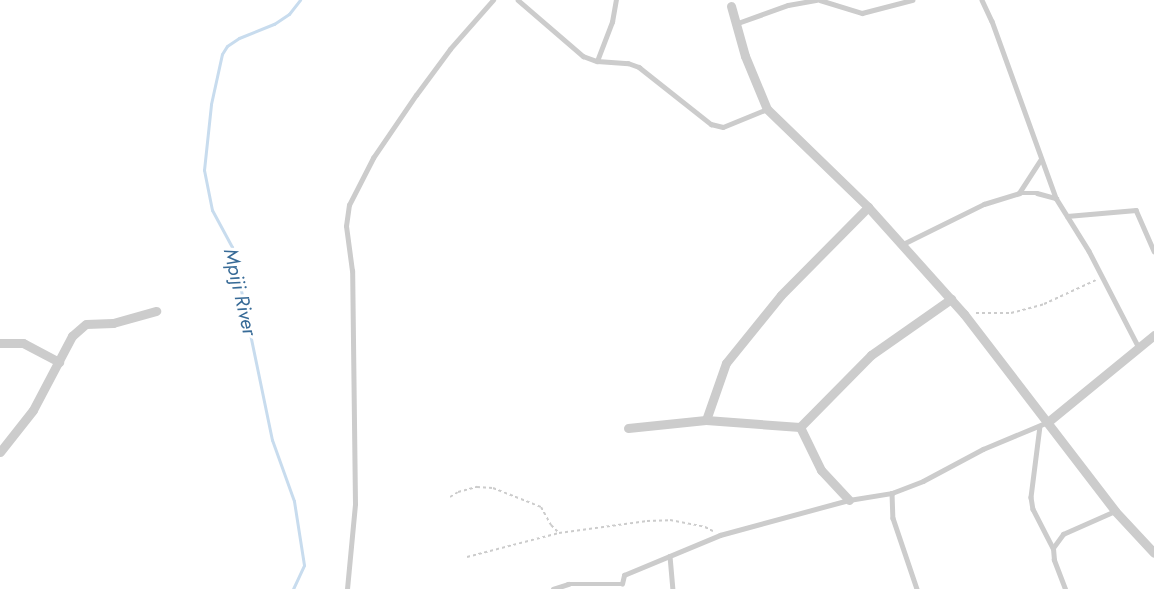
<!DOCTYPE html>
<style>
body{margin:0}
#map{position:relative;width:1154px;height:589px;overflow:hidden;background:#fff;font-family:Jost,sans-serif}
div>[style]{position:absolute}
.stream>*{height:3px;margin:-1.5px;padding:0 1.5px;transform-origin:1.5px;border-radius:1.5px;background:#c8dcee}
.path>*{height:2px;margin-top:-1px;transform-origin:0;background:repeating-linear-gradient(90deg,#ccc 0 3px,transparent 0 6px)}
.service>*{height:4.5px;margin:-2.25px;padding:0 2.25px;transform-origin:2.25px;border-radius:2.25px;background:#ccc}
.minor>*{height:9px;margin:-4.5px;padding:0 4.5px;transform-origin:4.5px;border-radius:4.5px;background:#ccc}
span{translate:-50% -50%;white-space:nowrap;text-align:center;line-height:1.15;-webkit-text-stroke:6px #fff;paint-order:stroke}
.water-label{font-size:20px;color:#386b97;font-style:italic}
</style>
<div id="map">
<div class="stream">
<div style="left:293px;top:589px;width:26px;rotate:-65deg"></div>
<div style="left:304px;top:565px;width:65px;rotate:-98.9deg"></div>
<div style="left:294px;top:501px;width:65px;rotate:-109.8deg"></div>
<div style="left:272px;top:440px;width:197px;rotate:-101.7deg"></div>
<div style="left:232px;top:247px;width:42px;rotate:-118.4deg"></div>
<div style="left:212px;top:210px;width:41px;rotate:-101.3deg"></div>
<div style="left:204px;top:170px;width:66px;rotate:-83.9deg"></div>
<div style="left:211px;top:104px;width:51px;rotate:-77.6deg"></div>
<div style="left:222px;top:54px;width:9px;rotate:-58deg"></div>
<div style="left:227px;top:46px;width:14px;rotate:-34deg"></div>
<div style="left:239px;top:38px;width:38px;rotate:-22deg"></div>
<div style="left:274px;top:24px;width:18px;rotate:-34deg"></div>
<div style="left:289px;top:14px;width:18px;rotate:-52deg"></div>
</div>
<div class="path">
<div style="left:976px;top:313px;width:35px"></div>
<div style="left:1011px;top:313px;width:34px;rotate:-15deg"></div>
<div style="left:1044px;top:304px;width:57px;rotate:-24.8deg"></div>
<div style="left:450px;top:497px;width:9px;rotate:-32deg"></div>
<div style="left:458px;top:492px;width:20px;rotate:-15deg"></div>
<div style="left:477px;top:487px;width:16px;rotate:4deg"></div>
<div style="left:493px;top:488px;width:52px;rotate:21.6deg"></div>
<div style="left:541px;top:507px;width:21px;rotate:61deg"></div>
<div style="left:551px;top:525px;width:11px;rotate:45deg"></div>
<div style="left:467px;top:557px;width:95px;rotate:-14.6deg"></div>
<div style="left:559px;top:533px;width:89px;rotate:-7.8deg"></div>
<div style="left:647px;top:521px;width:23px;rotate:-2deg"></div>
<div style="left:670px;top:520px;width:36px;rotate:11deg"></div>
<div style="left:705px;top:527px;width:9px;rotate:27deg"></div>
</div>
<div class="service">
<div style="left:518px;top:0;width:86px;rotate:40.7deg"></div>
<div style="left:583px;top:56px;width:15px;rotate:20deg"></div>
<div style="left:597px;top:61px;width:31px;rotate:4deg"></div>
<div style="left:628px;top:63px;width:12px;rotate:20deg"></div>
<div style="left:639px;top:67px;width:92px;rotate:38.4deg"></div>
<div style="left:711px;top:124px;width:12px;rotate:14deg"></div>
<div style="left:723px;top:127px;width:48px;rotate:-22.2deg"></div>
<div style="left:820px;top:0;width:44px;rotate:17.2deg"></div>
<div style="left:862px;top:13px;width:52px;rotate:-14.6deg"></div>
<div style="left:982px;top:0;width:23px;rotate:65deg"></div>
<div style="left:992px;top:21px;width:188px;rotate:70.1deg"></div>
<div style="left:1056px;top:198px;width:62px;rotate:58.1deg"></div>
<div style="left:1089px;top:251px;width:109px;rotate:62.7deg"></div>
<div style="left:735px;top:24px;width:56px;rotate:-19.7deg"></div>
<div style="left:788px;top:5px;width:29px;rotate:-10deg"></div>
<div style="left:597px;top:61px;width:42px;rotate:-69deg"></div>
<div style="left:612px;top:22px;width:22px;rotate:-80deg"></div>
<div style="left:1019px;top:193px;width:40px;rotate:-57.1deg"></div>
<div style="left:1067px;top:216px;width:69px;rotate:-5deg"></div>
<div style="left:1136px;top:210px;width:45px;rotate:66.3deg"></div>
<div style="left:903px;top:244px;width:90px;rotate:-26.3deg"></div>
<div style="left:984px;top:204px;width:37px;rotate:-17deg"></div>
<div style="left:1019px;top:193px;width:18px"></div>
<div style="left:1037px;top:193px;width:20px;rotate:15deg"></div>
<div style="left:1040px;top:426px;width:72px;rotate:97.2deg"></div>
<div style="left:1031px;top:497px;width:12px;rotate:81deg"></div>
<div style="left:1033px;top:509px;width:44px;rotate:62.9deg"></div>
<div style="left:892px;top:493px;width:25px;rotate:88deg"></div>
<div style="left:893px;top:518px;width:75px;rotate:71.3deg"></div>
<div style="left:670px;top:556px;width:33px;rotate:85deg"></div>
<div style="left:347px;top:589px;width:85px;rotate:-84.6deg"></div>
<div style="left:355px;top:504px;width:233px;rotate:-90.7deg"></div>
<div style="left:352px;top:271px;width:45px;rotate:-97.6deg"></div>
<div style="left:346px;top:226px;width:21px;rotate:-82deg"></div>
<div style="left:349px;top:205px;width:53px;rotate:-62.9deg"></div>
<div style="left:373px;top:158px;width:76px;rotate:-55.7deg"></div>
<div style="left:416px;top:95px;width:57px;rotate:-53.5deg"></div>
<div style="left:450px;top:49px;width:65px;rotate:-48.7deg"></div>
<div style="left:553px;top:589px;width:16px;rotate:-18deg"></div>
<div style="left:568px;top:584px;width:54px"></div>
<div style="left:622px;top:584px;width:9px;rotate:-77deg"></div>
<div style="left:624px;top:575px;width:104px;rotate:-22.6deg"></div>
<div style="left:720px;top:535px;width:134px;rotate:-15.2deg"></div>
<div style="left:849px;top:500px;width:44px;rotate:-9.2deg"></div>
<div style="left:892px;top:493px;width:33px;rotate:-21deg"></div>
<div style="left:923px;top:481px;width:68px;rotate:-28.1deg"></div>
<div style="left:983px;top:449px;width:70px;rotate:-22.6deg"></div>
<div style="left:1065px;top:589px;width:31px;rotate:-111deg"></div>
<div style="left:1054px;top:560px;width:12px;rotate:-95deg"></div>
<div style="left:1053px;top:548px;width:17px;rotate:-54deg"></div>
<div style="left:1063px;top:534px;width:57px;rotate:-23.9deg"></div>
</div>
<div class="minor">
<div style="left:731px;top:6px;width:52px;rotate:74.4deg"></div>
<div style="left:745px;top:56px;width:57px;rotate:67.5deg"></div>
<div style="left:767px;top:109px;width:141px;rotate:44.1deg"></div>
<div style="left:868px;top:207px;width:144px;rotate:48.1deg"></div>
<div style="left:964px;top:314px;width:248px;rotate:52.5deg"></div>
<div style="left:1115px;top:511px;width:57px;rotate:47.1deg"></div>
<div style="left:0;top:343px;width:23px"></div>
<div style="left:23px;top:343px;width:41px;rotate:27.8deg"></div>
<div style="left:706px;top:420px;width:60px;rotate:-70.7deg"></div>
<div style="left:726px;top:363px;width:87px;rotate:-51deg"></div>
<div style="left:781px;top:295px;width:124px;rotate:-45.3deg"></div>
<div style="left:1049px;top:421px;width:136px;rotate:-39.3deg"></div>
<div style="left:800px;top:427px;width:101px;rotate:-45.4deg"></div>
<div style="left:871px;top:355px;width:98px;rotate:-35deg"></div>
<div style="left:628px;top:428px;width:78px;rotate:-5.9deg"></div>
<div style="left:706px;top:420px;width:94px;rotate:4.3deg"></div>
<div style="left:800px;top:427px;width:48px;rotate:64deg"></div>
<div style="left:821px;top:470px;width:41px;rotate:47deg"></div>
<div style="left:0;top:452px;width:53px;rotate:-51.8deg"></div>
<div style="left:33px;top:410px;width:84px;rotate:-62.2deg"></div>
<div style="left:72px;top:336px;width:18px;rotate:-41deg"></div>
<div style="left:86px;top:324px;width:27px;rotate:-2deg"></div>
<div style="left:113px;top:323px;width:45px;rotate:-15.6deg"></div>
</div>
<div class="water-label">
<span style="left:240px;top:292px;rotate:77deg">Mpiji River</span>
</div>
</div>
